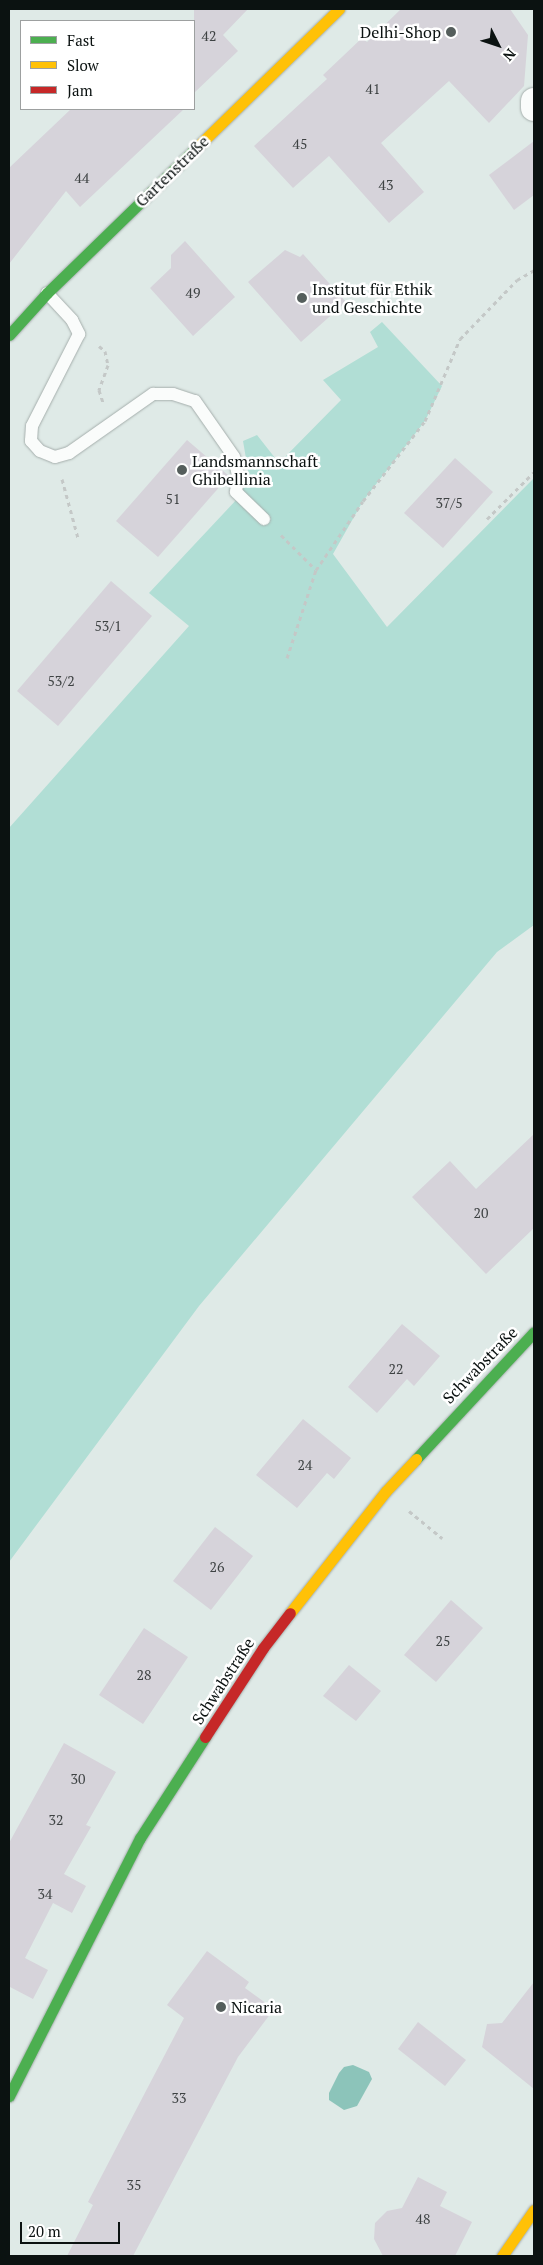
<!DOCTYPE html>
<meta charset="utf-8">
<style>
body{margin:0}
#map{position:relative;width:543px;height:2265px;overflow:hidden;background:#dfeae7;font-family:"PT Serif",serif}
div>[style]{position:absolute}
.green>*{inset:0;background:#b1ded5}
.water>*{inset:0;background:#8cc4ba}
.building>*{inset:0;background:#d6d3da}
.path>*{height:3px;margin-top:-1.5px;transform-origin:0;background:repeating-linear-gradient(90deg,#c4c8c7 0 4px,transparent 0 8px)}
.roads{filter:drop-shadow(0 0 1px #a5aeac) drop-shadow(0 0 1px #a5aeac)}
.lane>*{height:12px;margin:-6px;padding:0 6px;transform-origin:6px;border-radius:6px;background:#fafcfb}
.street>*{height:26px;margin:-13px;padding:0 13px;transform-origin:13px;border-radius:13px;background:#fafcfb}
.fast>*{height:11px;margin:-5.5px;padding:0 5.5px;transform-origin:5.5px;border-radius:5.5px;background:#4caf50}
.slow>*{height:11px;margin:-5.5px;padding:0 5.5px;transform-origin:5.5px;border-radius:5.5px;background:#ffc107}
.jam>*{height:11px;margin:-5.5px;padding:0 5.5px;transform-origin:5.5px;border-radius:5.5px;background:#c62828}
.dots>*{width:14px;height:14px;translate:-50% -50%;box-sizing:border-box;border:2px solid #fff;border-radius:50%}
span{translate:-50% -50%;white-space:nowrap;text-align:center;line-height:1.15;-webkit-text-stroke:5px #fff;paint-order:stroke}
.number-label{font-size:14px;color:#3e4243}
.number-label span{-webkit-text-stroke-width:0}
.poi-label{font-size:16px;color:#0b1211}
.right{translate:-100% -50%;text-align:right}
.left{translate:0 -50%;text-align:left}
.street-label{font-size:16px;color:#0b1211}
.frame{position:absolute;inset:0;border:10px solid #0b1211;pointer-events:none}
.legend{position:absolute;left:20px;top:20px;width:175px;height:90px;box-sizing:border-box;background:#fff;border:1px solid #9da0a0;margin:0;padding:6px 9px;list-style:none;font-size:15px;color:#0b1211}
.legend li{display:flex;align-items:center;gap:10px;height:25px}
.legend b{width:25px;border:1px solid #9da0a0}
.north{position:absolute;left:473px;top:20px;width:50px;height:50px;-webkit-text-stroke:4px #fff;paint-order:stroke;rotate:131deg;font-size:14px;font-weight:700;line-height:20px;text-align:center;color:#0b1211}
.north::after{content:'';display:block;margin:auto;width:18px;height:22px;background:#0b1211;clip-path:polygon(50% 0,100% 100%,50% 72%,0 100%)}
.scale{position:absolute;left:20px;top:2222px;width:100px;height:22px;box-sizing:border-box;border:2px solid #0b1211;border-top:0;padding-left:6px;font-size:15px;line-height:18px;white-space:nowrap;color:#0b1211;-webkit-text-stroke:4px #fff;paint-order:stroke}
</style>
<div id="map">
<div class="green">
<div style="clip-path:polygon(382px 322px,442px 386px,425px 421px,363px 501px,333px 554px,387px 627px,534px 478px,534px 925px,497px 952px,199px 1306px,9px 1562px,9px 828px,189px 626px,149px 593px,238px 498px,249px 476px,243px 441px,257px 435px,279px 463px,341px 400px,323px 380px,378px 347px,370px 332px)"></div>
</div>
<div class="water">
<div style="clip-path:polygon(353px 2065px,369px 2072px,372px 2079px,357px 2106px,344px 2110px,329px 2100px,329px 2093px,339px 2073px,344px 2067px)"></div>
</div>
<div class="building">
<div style="clip-path:polygon(194px 9px,248px 9px,223px 35px,238px 51px,194px 93px)"></div>
<div style="clip-path:polygon(401px 9px,510px 9px,528px 35px,524px 86px,489px 123px,449px 81px,381px 143px,424px 192px,389px 223px,329px 156px,293px 188px,254px 146px,327px 79px,323px 75px,362px 38px,367px 42px)"></div>
<div style="clip-path:polygon(71px 109px,184px 109px,80px 207px,66px 191px,9px 264px,9px 168px)"></div>
<div style="clip-path:polygon(534px 141px,534px 195px,514px 210px,489px 175px)"></div>
<div style="clip-path:polygon(185px 241px,235px 297px,193px 336px,150px 288px,171px 268px,171px 255px)"></div>
<div style="clip-path:polygon(285px 250px,300px 257px,303px 254px,346px 302px,301px 342px,248px 282px)"></div>
<div style="clip-path:polygon(187px 440px,229px 476px,158px 557px,116px 521px)"></div>
<div style="clip-path:polygon(455px 458px,493px 492px,443px 548px,404px 513px)"></div>
<div style="clip-path:polygon(111px 581px,152px 616px,58px 726px,17px 691px)"></div>
<div style="clip-path:polygon(534px 1134px,534px 1228px,486px 1274px,412px 1197px,450px 1161px,476px 1189px)"></div>
<div style="clip-path:polygon(402px 1324px,440px 1356px,414px 1386px,407px 1379px,377px 1413px,348px 1387px)"></div>
<div style="clip-path:polygon(303px 1419px,351px 1458px,334px 1479px,327px 1473px,297px 1508px,256px 1475px)"></div>
<div style="clip-path:polygon(215px 1527px,253px 1556px,211px 1610px,173px 1581px)"></div>
<div style="clip-path:polygon(451px 1600px,483px 1628px,436px 1682px,404px 1655px)"></div>
<div style="clip-path:polygon(144px 1628px,188px 1657px,143px 1724px,99px 1695px)"></div>
<div style="clip-path:polygon(349px 1665px,381px 1691px,356px 1721px,323px 1696px)"></div>
<div style="clip-path:polygon(64px 1743px,116px 1772px,86px 1825px,91px 1827px,64px 1874px,86px 1886px,72px 1913px,53px 1903px,25px 1958px,48px 1970px,33px 1999px,10px 1987px,9px 1990px,9px 1843px)"></div>
<div style="clip-path:polygon(207px 1951px,249px 1982px,245px 1988px,274px 2009px,238px 2057px,133px 2256px,67px 2256px,93px 2205px,88px 2202px,184px 2018px,167px 2005px)"></div>
<div style="clip-path:polygon(534px 1982px,534px 2089px,482px 2047px,487px 2024px,502px 2023px)"></div>
<div style="clip-path:polygon(418px 2022px,466px 2060px,445px 2086px,398px 2049px)"></div>
<div style="clip-path:polygon(418px 2177px,447px 2192px,440px 2206px,472px 2222px,455px 2256px,383px 2256px,374px 2239px,375px 2223px,387px 2211px,402px 2208px)"></div>
</div>
<div class="path">
<div style="left:99px;top:346px;width:8px;rotate:40deg"></div>
<div style="left:105px;top:351px;width:14px;rotate:78deg"></div>
<div style="left:108px;top:365px;width:27px;rotate:110deg"></div>
<div style="left:99px;top:390px;width:13px;rotate:72deg"></div>
<div style="left:62px;top:479px;width:61px;rotate:74.8deg"></div>
<div style="left:487px;top:519px;width:66px;rotate:-45deg"></div>
<div style="left:281px;top:535px;width:49px;rotate:45deg"></div>
<div style="left:287px;top:658px;width:93px;rotate:-71.8deg"></div>
<div style="left:316px;top:570px;width:83px;rotate:-55.7deg"></div>
<div style="left:363px;top:501px;width:101px;rotate:-52.2deg"></div>
<div style="left:425px;top:421px;width:89px;rotate:-66.9deg"></div>
<div style="left:460px;top:339px;width:82px;rotate:-46deg"></div>
<div style="left:517px;top:280px;width:20px;rotate:-30deg"></div>
<div style="left:409px;top:1511px;width:43px;rotate:39.3deg"></div>
</div>
<div class="roads">
<div class="lane">
<div style="left:47px;top:293px;width:37px;rotate:47deg"></div>
<div style="left:72px;top:320px;width:16px;rotate:63deg"></div>
<div style="left:79px;top:334px;width:103px;rotate:117.1deg"></div>
<div style="left:32px;top:426px;width:15px;rotate:94deg"></div>
<div style="left:31px;top:441px;width:13px;rotate:48deg"></div>
<div style="left:40px;top:451px;width:16px;rotate:22deg"></div>
<div style="left:55px;top:457px;width:15px;rotate:-16deg"></div>
<div style="left:69px;top:453px;width:103px;rotate:-35.1deg"></div>
<div style="left:153px;top:394px;width:20px"></div>
<div style="left:173px;top:394px;width:23px;rotate:18deg"></div>
<div style="left:195px;top:401px;width:68px;rotate:55.1deg"></div>
<div style="left:234px;top:457px;width:19px;rotate:78deg"></div>
<div style="left:238px;top:476px;width:16px;rotate:97deg"></div>
<div style="left:236px;top:492px;width:39px;rotate:44deg"></div>
</div>
<div class="street">
<div style="left:534px;top:101px;width:7px;rotate:90deg"></div>
</div>
<div class="fast">
<div style="left:9px;top:335px;width:57px;rotate:-47.9deg"></div>
<div style="left:47px;top:293px;width:209px;rotate:-44.2deg"></div>
<div style="left:416px;top:1459px;width:173px;rotate:-47.1deg"></div>
<div style="left:9px;top:2096px;width:289px;rotate:-63.1deg"></div>
<div style="left:140px;top:1838px;width:120px;rotate:-57.2deg"></div>
</div>
<div class="slow">
<div style="left:197px;top:147px;width:198px;rotate:-44.2deg"></div>
<div style="left:290px;top:1613px;width:155px;rotate:-51.8deg"></div>
<div style="left:386px;top:1491px;width:44px;rotate:-46.8deg"></div>
<div style="left:502px;top:2256px;width:56px;rotate:-55.2deg"></div>
</div>
<div class="jam">
<div style="left:205px;top:1737px;width:106px;rotate:-56.9deg"></div>
<div style="left:263px;top:1648px;width:44px;rotate:-52.4deg"></div>
</div>
</div>
<div class="dots">
<div style="left:451px;top:32px;background:#555e5c"></div>
<div style="left:302px;top:298px;background:#555e5c"></div>
<div style="left:182px;top:470px;background:#555e5c"></div>
<div style="left:221px;top:2007px;background:#555e5c"></div>
</div>
<div class="number-label">
<span style="left:209px;top:36px">42</span>
<span style="left:373px;top:89px">41</span>
<span style="left:300px;top:144px">45</span>
<span style="left:82px;top:178px">44</span>
<span style="left:386px;top:185px">43</span>
<span style="left:193px;top:293px">49</span>
<span style="left:173px;top:499px">51</span>
<span style="left:449px;top:503px">37/5</span>
<span style="left:108px;top:626px">53/1</span>
<span style="left:61px;top:681px">53/2</span>
<span style="left:481px;top:1213px">20</span>
<span style="left:396px;top:1369px">22</span>
<span style="left:305px;top:1465px">24</span>
<span style="left:217px;top:1567px">26</span>
<span style="left:443px;top:1641px">25</span>
<span style="left:144px;top:1675px">28</span>
<span style="left:78px;top:1779px">30</span>
<span style="left:56px;top:1820px">32</span>
<span style="left:45px;top:1894px">34</span>
<span style="left:179px;top:2098px">33</span>
<span style="left:134px;top:2185px">35</span>
<span style="left:423px;top:2219px">48</span>
</div>
<div class="poi-label">
<span class="right" style="left:441px;top:32px">Delhi-Shop</span>
<span class="left" style="left:312px;top:298px">Institut für Ethik<br>und Geschichte</span>
<span class="left" style="left:192px;top:470px">Landsmannschaft<br>Ghibellinia</span>
<span class="left" style="left:231px;top:2007px">Nicaria</span>
</div>
<div class="street-label">
<span style="left:172px;top:171px;rotate:-44deg">Gartenstraße</span>
<span style="left:480px;top:1365px;rotate:-46deg">Schwabstraße</span>
<span style="left:223px;top:1681px;rotate:-57deg">Schwabstraße</span>
</div>
<div class="frame"></div>
<ul class="legend">
<li><b style="height:6px;background:#4caf50"></b>Fast</li>
<li><b style="height:6px;background:#ffc107"></b>Slow</li>
<li><b style="height:6px;background:#c62828"></b>Jam</li>
</ul>
<div class="north">N</div>
<div class="scale">20 m</div>
</div>
